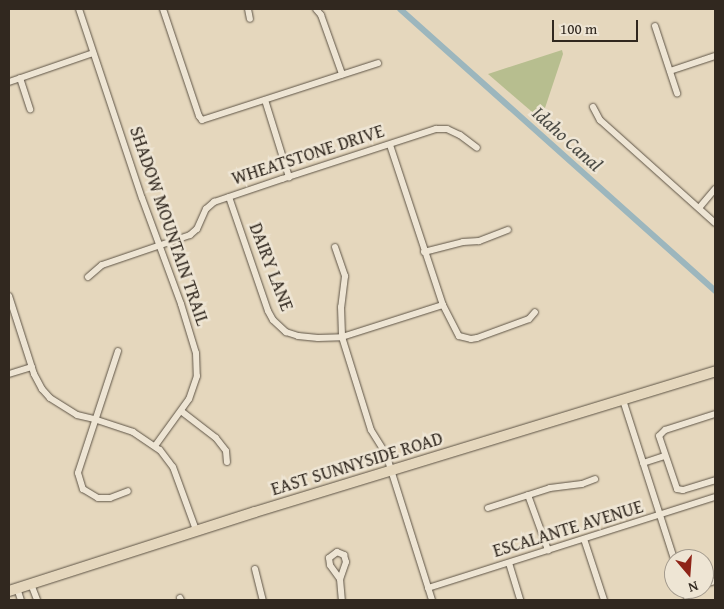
<!DOCTYPE html>
<style>
body{margin:0}
#map{position:relative;width:724px;height:609px;overflow:hidden;background:#e5d7bd;font-family:"Gentium Book Plus",serif}
div>[style]{position:absolute}
.green>*{inset:0;background:#b7be8f}
.canal>*{height:6px;margin:-3px;padding:0 3px;transform-origin:3px;border-radius:3px;background:#9cb6bd}
.roads{filter:drop-shadow(0 0 1px #5e5446) drop-shadow(0 0 1px #5e5446)}
.minor>*{height:6px;margin:-3px;padding:0 3px;transform-origin:3px;border-radius:3px;background:#eee5d4}
.primary>*{height:10px;margin:-5px;padding:0 5px;transform-origin:5px;border-radius:5px;background:#e5d7bd}
span{translate:-50% -50%;white-space:nowrap;text-align:center;line-height:1.15;-webkit-text-stroke:5px #eee5d4;paint-order:stroke}
.street-label{font-size:18px;color:#31281f}
.water-label{font-size:19px;color:#4c4c46;font-style:italic}
.frame{position:absolute;inset:0;border:10px solid #31281f;pointer-events:none}
.north{position:absolute;left:664px;top:549px;width:50px;height:50px;box-sizing:border-box;background:#eee5d4;border:1px solid #a2998c;border-radius:50%;rotate:162deg;font-size:14px;font-weight:700;line-height:20px;text-align:center;color:#31281f}
.north::after{content:'';display:block;margin:auto;width:18px;height:22px;background:#8f2418;clip-path:polygon(50% 0,100% 100%,50% 72%,0 100%)}
.scale{position:absolute;left:552px;top:20px;width:86px;height:22px;box-sizing:border-box;border:2px solid #31281f;border-top:0;padding-left:6px;font-size:15px;line-height:18px;white-space:nowrap;color:#31281f;-webkit-text-stroke:4px #eee5d4;paint-order:stroke}
</style>
<div id="map">
<div class="green">
<div style="clip-path:polygon(562px 50px,563px 54px,545px 108px,538px 117px,488px 74px)"></div>
</div>
<div class="canal">
<div style="left:400px;top:9px;width:423px;rotate:41.8deg"></div>
</div>
<div class="roads">
<div class="minor">
<div style="left:79px;top:9px;width:199px;rotate:71.6deg"></div>
<div style="left:142px;top:198px;width:113px;rotate:69.8deg"></div>
<div style="left:181px;top:304px;width:51px;rotate:73deg"></div>
<div style="left:196px;top:353px;width:23px;rotate:88deg"></div>
<div style="left:197px;top:376px;width:24px;rotate:109deg"></div>
<div style="left:189px;top:399px;width:58px;rotate:125.9deg"></div>
<div style="left:163px;top:9px;width:113px;rotate:71.4deg"></div>
<div style="left:199px;top:116px;width:5px;rotate:53deg"></div>
<div style="left:202px;top:120px;width:185px;rotate:-17.9deg"></div>
<div style="left:248px;top:9px;width:10px;rotate:79deg"></div>
<div style="left:316px;top:9px;width:8px;rotate:50deg"></div>
<div style="left:321px;top:15px;width:63px;rotate:70.4deg"></div>
<div style="left:655px;top:26px;width:71px;rotate:71.8deg"></div>
<div style="left:670px;top:71px;width:47px;rotate:-18.4deg"></div>
<div style="left:20px;top:78px;width:33px;rotate:72deg"></div>
<div style="left:9px;top:82px;width:89px;rotate:-19deg"></div>
<div style="left:265px;top:100px;width:81px;rotate:72.7deg"></div>
<div style="left:593px;top:107px;width:15px;rotate:62deg"></div>
<div style="left:600px;top:120px;width:154px;rotate:41.8deg"></div>
<div style="left:390px;top:145px;width:169px;rotate:71.7deg"></div>
<div style="left:443px;top:305px;width:35px;rotate:63deg"></div>
<div style="left:459px;top:336px;width:12px;rotate:14deg"></div>
<div style="left:471px;top:339px;width:6px;rotate:-9deg"></div>
<div style="left:477px;top:338px;width:55px;rotate:-20.1deg"></div>
<div style="left:529px;top:319px;width:9px;rotate:-49deg"></div>
<div style="left:229px;top:197px;width:120px;rotate:71.1deg"></div>
<div style="left:268px;top:311px;width:10px;rotate:61deg"></div>
<div style="left:273px;top:320px;width:18px;rotate:43deg"></div>
<div style="left:286px;top:332px;width:13px;rotate:18deg"></div>
<div style="left:298px;top:336px;width:20px;rotate:6deg"></div>
<div style="left:318px;top:338px;width:24px;rotate:-2deg"></div>
<div style="left:342px;top:337px;width:106px;rotate:-17.6deg"></div>
<div style="left:699px;top:208px;width:25px;rotate:-50deg"></div>
<div style="left:335px;top:247px;width:31px;rotate:71deg"></div>
<div style="left:345px;top:276px;width:31px;rotate:97deg"></div>
<div style="left:341px;top:307px;width:30px;rotate:88deg"></div>
<div style="left:342px;top:337px;width:97px;rotate:72.7deg"></div>
<div style="left:371px;top:430px;width:28px;rotate:58deg"></div>
<div style="left:386px;top:454px;width:153px;rotate:72.5deg"></div>
<div style="left:424px;top:252px;width:40px;rotate:-14.4deg"></div>
<div style="left:463px;top:242px;width:16px;rotate:-4deg"></div>
<div style="left:479px;top:241px;width:31px;rotate:-21deg"></div>
<div style="left:88px;top:277px;width:18px;rotate:-41deg"></div>
<div style="left:102px;top:265px;width:93px;rotate:-18.8deg"></div>
<div style="left:190px;top:235px;width:9px;rotate:-41deg"></div>
<div style="left:197px;top:229px;width:22px;rotate:-66deg"></div>
<div style="left:206px;top:209px;width:11px;rotate:-41deg"></div>
<div style="left:214px;top:202px;width:72px;rotate:-18.7deg"></div>
<div style="left:282px;top:179px;width:162px;rotate:-18deg"></div>
<div style="left:436px;top:129px;width:11px"></div>
<div style="left:447px;top:129px;width:14px;rotate:25deg"></div>
<div style="left:460px;top:135px;width:21px;rotate:37deg"></div>
<div style="left:9px;top:296px;width:82px;rotate:72.2deg"></div>
<div style="left:34px;top:374px;width:17px;rotate:62deg"></div>
<div style="left:42px;top:389px;width:12px;rotate:48deg"></div>
<div style="left:50px;top:398px;width:32px;rotate:32deg"></div>
<div style="left:77px;top:415px;width:17px;rotate:13deg"></div>
<div style="left:94px;top:419px;width:41px;rotate:18.4deg"></div>
<div style="left:133px;top:432px;width:32px;rotate:34deg"></div>
<div style="left:160px;top:450px;width:21px;rotate:53deg"></div>
<div style="left:173px;top:467px;width:67px;rotate:69.9deg"></div>
<div style="left:118px;top:351px;width:128px;rotate:108.2deg"></div>
<div style="left:78px;top:473px;width:17px;rotate:73deg"></div>
<div style="left:83px;top:489px;width:17px;rotate:31deg"></div>
<div style="left:98px;top:498px;width:12px"></div>
<div style="left:110px;top:498px;width:19px;rotate:-21deg"></div>
<div style="left:9px;top:374px;width:24px;rotate:-17deg"></div>
<div style="left:623px;top:400px;width:167px;rotate:72.2deg"></div>
<div style="left:181px;top:411px;width:44px;rotate:37.6deg"></div>
<div style="left:216px;top:438px;width:16px;rotate:52deg"></div>
<div style="left:226px;top:451px;width:11px;rotate:85deg"></div>
<div style="left:715px;top:414px;width:52px;rotate:162.3deg"></div>
<div style="left:665px;top:430px;width:8px;rotate:135deg"></div>
<div style="left:659px;top:436px;width:56px;rotate:71.2deg"></div>
<div style="left:677px;top:489px;width:6px;rotate:9deg"></div>
<div style="left:683px;top:490px;width:34px;rotate:-17deg"></div>
<div style="left:643px;top:463px;width:23px;rotate:-18deg"></div>
<div style="left:528px;top:495px;width:59px;rotate:70deg"></div>
<div style="left:488px;top:508px;width:65px;rotate:-17.9deg"></div>
<div style="left:550px;top:488px;width:32px;rotate:-7deg"></div>
<div style="left:582px;top:484px;width:14px;rotate:-21deg"></div>
<div style="left:584px;top:539px;width:64px;rotate:71.8deg"></div>
<div style="left:337px;top:552px;width:8px;rotate:23deg"></div>
<div style="left:344px;top:555px;width:7px;rotate:74deg"></div>
<div style="left:346px;top:562px;width:18px;rotate:109deg"></div>
<div style="left:340px;top:579px;width:17px;rotate:-126deg"></div>
<div style="left:330px;top:565px;width:7px;rotate:-98deg"></div>
<div style="left:329px;top:558px;width:10px;rotate:-37deg"></div>
<div style="left:509px;top:563px;width:39px;rotate:73deg"></div>
<div style="left:255px;top:569px;width:32px;rotate:76deg"></div>
<div style="left:340px;top:579px;width:21px;rotate:85deg"></div>
<div style="left:31px;top:584px;width:17px;rotate:69deg"></div>
<div style="left:704px;top:584px;width:11px;rotate:-15deg"></div>
<div style="left:17px;top:588px;width:13px;rotate:72deg"></div>
<div style="left:428px;top:588px;width:301px;rotate:-17.6deg"></div>
<div style="left:684px;top:589px;width:12px;rotate:70deg"></div>
<div style="left:180px;top:598px;width:2px;rotate:63deg"></div>
</div>
<div class="primary">
<div style="left:9px;top:591px;width:258px;rotate:-17.8deg"></div>
<div style="left:255px;top:512px;width:481px;rotate:-17deg"></div>
</div>
</div>
<div class="street-label">
<span style="left:308px;top:155px;rotate:-18deg">WHEATSTONE DRIVE</span>
<span style="left:169px;top:226px;rotate:71deg">SHADOW MOUNTAIN TRAIL</span>
<span style="left:271px;top:267px;rotate:69deg">DAIRY LANE</span>
<span style="left:357px;top:464px;rotate:-17deg">EAST SUNNYSIDE ROAD</span>
<span style="left:568px;top:529px;rotate:-17deg">ESCALANTE AVENUE</span>
</div>
<div class="water-label">
<span style="left:567px;top:139px;rotate:42deg">Idaho Canal</span>
</div>
<div class="frame"></div>
<div class="north">N</div>
<div class="scale">100 m</div>
</div>
